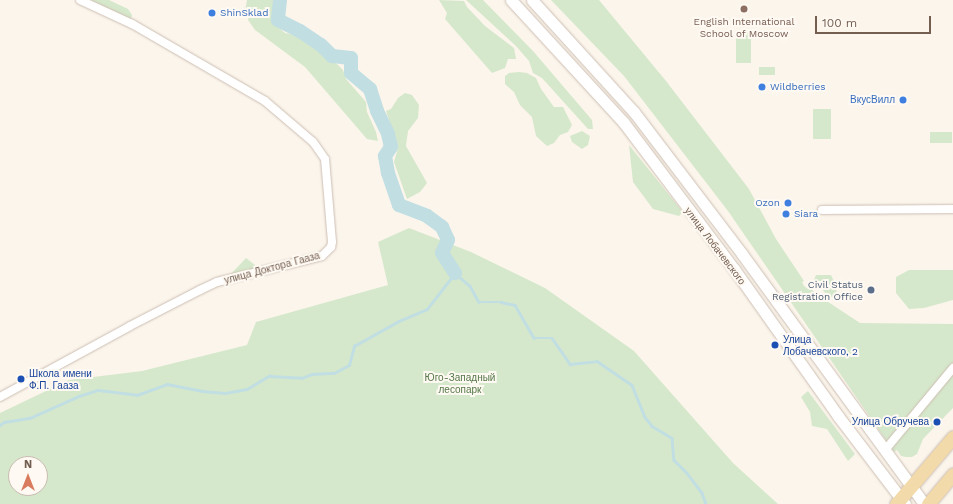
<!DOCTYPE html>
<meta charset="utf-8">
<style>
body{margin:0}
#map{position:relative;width:953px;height:504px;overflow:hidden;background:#fbf5ec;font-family:"Work Sans",sans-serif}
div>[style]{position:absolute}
.green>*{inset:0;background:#d6e8cb}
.stream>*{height:2.5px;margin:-1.25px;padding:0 1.25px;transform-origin:1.25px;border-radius:1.25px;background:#c1dee3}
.river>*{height:14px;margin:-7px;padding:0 7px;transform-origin:7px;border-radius:7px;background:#c1dee3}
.roads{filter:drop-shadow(0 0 1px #cdbeb2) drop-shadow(0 0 1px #cdbeb2)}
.street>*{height:8px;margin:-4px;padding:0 4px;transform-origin:4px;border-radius:4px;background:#fff}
.secondary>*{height:11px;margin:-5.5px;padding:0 5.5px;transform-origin:5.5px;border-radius:5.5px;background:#fff}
.primary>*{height:13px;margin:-6.5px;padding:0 6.5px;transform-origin:6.5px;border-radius:6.5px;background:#f2daab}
.dots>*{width:11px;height:11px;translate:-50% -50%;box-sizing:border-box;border:2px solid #fef9f2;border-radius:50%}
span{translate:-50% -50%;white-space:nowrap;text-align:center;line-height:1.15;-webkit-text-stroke:4px #fef9f2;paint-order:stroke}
.shop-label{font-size:10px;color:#366cbe}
.left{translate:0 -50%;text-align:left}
.right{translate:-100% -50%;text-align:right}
.education-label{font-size:10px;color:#785e54}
.street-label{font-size:10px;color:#745e50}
.service-label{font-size:10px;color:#4e5e75}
.transit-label{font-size:10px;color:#164399}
.park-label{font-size:10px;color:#567849}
.north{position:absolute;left:8px;top:456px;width:40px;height:40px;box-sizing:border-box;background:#fef9f2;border:1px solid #c7bbb1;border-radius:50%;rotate:0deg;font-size:11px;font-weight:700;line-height:16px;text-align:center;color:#745e50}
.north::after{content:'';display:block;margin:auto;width:14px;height:18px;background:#d87c5d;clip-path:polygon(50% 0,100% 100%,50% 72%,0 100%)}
.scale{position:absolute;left:815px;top:16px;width:116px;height:18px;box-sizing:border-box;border:2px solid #745e50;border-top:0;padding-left:5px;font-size:12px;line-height:14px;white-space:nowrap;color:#745e50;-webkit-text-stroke:3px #fef9f2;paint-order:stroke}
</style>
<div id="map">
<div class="green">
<div style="clip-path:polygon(90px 0,109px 0,128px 9px,132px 15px,131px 19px)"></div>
<div style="clip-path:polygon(247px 0,274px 0,278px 27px,285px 33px,295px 35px,336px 63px,343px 70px,346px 79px,366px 102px,367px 112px,376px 132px,378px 141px,367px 139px,305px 67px,255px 30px,248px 20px,245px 11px)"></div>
<div style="clip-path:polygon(439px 0,464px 1px,467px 7px,485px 26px,514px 48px,516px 59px,508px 59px,505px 68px,492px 73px,445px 19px,447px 13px)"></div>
<div style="clip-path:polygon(466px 0,483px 0,533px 51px,592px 120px,593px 129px,588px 129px,542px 78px,533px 73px,529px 61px,516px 46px)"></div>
<div style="clip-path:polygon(551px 0,599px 0,666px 81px,749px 189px,776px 239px,804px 281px,802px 282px,804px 286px,808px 289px,810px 288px,819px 296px,860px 323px,953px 324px,953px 408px,923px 439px,917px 454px,912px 457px,906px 457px,901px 456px,897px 450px,894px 452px,728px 211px,624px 76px)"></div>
<div style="clip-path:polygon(736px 32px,751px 32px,751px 63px,736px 63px)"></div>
<div style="clip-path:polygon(759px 67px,775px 67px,775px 75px,759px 75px)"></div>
<div style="clip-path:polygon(519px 72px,527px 73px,536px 78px,541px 89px,554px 107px,563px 107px,572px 125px,568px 132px,560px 135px,554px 143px,547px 146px,536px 136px,532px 117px,520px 105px,514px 92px,505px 84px,505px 76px,509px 73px)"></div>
<div style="clip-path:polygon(405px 93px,412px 95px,419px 105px,418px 118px,408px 131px,406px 146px,427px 183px,420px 192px,407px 199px,394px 162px,398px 148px,386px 111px,391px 109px,398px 98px)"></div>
<div style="clip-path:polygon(813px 109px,831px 109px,831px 139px,813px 139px)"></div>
<div style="clip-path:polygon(582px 131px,590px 136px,588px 145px,582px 149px,572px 142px,570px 136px)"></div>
<div style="clip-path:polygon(930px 132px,952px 132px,952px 143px,930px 143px)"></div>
<div style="clip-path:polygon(629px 145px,682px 211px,681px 214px,679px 216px,653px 209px,633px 182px)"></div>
<div style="clip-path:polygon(evenodd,409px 228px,471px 252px,545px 288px,634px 351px,733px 463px,778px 504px,0 504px,0 413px,69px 380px,142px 371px,247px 345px,256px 322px,388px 285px,378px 242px,409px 228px,16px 464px,40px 464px,40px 488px,16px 488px,16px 464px)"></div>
<div style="clip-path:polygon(246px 258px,255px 265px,256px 269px,230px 275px)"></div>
<div style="clip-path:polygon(909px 270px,953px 270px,953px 300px,924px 308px,909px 309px,896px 293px,896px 277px)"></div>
<div style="clip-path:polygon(816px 275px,831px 275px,836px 286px,837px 300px,826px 294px,814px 280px)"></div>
<div style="clip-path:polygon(808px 391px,855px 454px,848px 461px,827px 429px,812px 426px,810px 412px,801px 397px)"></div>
</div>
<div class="stream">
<div style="left:0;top:425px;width:5px;rotate:-37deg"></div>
<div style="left:4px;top:422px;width:26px;rotate:-9deg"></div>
<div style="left:30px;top:418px;width:54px;rotate:-24.2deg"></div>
<div style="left:79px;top:396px;width:20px;rotate:-18deg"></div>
<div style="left:98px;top:390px;width:39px;rotate:7deg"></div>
<div style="left:137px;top:395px;width:32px;rotate:-20deg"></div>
<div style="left:167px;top:384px;width:36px;rotate:11deg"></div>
<div style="left:202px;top:391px;width:23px;rotate:5deg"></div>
<div style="left:225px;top:393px;width:22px;rotate:-10deg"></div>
<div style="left:247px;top:389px;width:26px;rotate:-31deg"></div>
<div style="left:269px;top:376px;width:33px;rotate:3deg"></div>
<div style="left:302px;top:378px;width:11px;rotate:-22deg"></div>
<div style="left:312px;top:374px;width:22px;rotate:-3deg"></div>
<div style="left:334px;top:373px;width:17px;rotate:-28deg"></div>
<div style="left:349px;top:365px;width:20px;rotate:-75deg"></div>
<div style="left:354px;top:346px;width:51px;rotate:-29.1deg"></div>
<div style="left:399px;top:321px;width:30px;rotate:-23deg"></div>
<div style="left:427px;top:309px;width:46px;rotate:-52.1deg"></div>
<div style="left:455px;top:273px;width:20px;rotate:41deg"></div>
<div style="left:470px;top:286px;width:18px;rotate:61deg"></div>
<div style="left:479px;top:302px;width:22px"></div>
<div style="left:501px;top:302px;width:14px;rotate:12deg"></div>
<div style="left:515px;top:305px;width:38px;rotate:60deg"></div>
<div style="left:534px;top:338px;width:18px"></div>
<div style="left:552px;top:338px;width:32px;rotate:55deg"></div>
<div style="left:570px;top:364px;width:27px;rotate:-6deg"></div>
<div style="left:597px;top:361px;width:42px;rotate:34.4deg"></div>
<div style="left:632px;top:385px;width:35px;rotate:68deg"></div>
<div style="left:645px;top:417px;width:11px;rotate:52deg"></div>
<div style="left:652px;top:426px;width:23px;rotate:31deg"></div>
<div style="left:672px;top:438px;width:22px;rotate:85deg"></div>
<div style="left:674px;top:460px;width:18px;rotate:45deg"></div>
<div style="left:687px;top:473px;width:25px;rotate:53deg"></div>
<div style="left:702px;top:493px;width:12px;rotate:70deg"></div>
</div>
<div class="river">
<div style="left:280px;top:0;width:20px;rotate:96deg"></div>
<div style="left:278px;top:20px;width:25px;rotate:27deg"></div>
<div style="left:300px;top:31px;width:25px;rotate:34deg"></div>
<div style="left:321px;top:45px;width:16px;rotate:45deg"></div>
<div style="left:332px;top:56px;width:19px;rotate:6deg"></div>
<div style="left:351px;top:58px;width:15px;rotate:90deg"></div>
<div style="left:351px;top:73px;width:25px;rotate:40deg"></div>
<div style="left:370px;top:89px;width:23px;rotate:72deg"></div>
<div style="left:377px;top:111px;width:25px;rotate:64deg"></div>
<div style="left:388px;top:134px;width:13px;rotate:77deg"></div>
<div style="left:391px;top:147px;width:11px;rotate:124deg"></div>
<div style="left:385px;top:156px;width:17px;rotate:80deg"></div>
<div style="left:388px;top:173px;width:34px;rotate:71deg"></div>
<div style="left:399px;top:205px;width:30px;rotate:21deg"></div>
<div style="left:427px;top:216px;width:19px;rotate:36deg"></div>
<div style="left:442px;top:227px;width:14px;rotate:65deg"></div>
<div style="left:448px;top:240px;width:14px;rotate:115deg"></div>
<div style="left:442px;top:253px;width:24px;rotate:57deg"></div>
</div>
<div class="roads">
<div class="street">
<div style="left:822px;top:210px;width:131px;rotate:-0.4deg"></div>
<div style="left:0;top:397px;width:148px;rotate:-28.6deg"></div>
<div style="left:130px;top:326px;width:79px;rotate:-27.2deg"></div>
<div style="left:200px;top:290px;width:19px;rotate:-25deg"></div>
<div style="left:217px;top:282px;width:108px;rotate:-13.9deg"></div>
<div style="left:322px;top:256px;width:13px;rotate:-45deg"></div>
<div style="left:331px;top:247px;width:5px;rotate:-79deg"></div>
<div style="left:332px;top:242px;width:83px;rotate:-94.8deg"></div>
<div style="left:325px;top:159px;width:21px;rotate:-125deg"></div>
<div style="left:313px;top:142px;width:63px;rotate:-139.5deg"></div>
<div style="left:265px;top:101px;width:154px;rotate:-149.9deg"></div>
<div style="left:132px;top:24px;width:57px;rotate:-155.2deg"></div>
<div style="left:885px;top:450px;width:107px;rotate:-50.3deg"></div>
</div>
<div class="secondary">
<div style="left:511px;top:0;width:167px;rotate:47.4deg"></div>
<div style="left:624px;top:123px;width:183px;rotate:53deg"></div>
<div style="left:734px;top:269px;width:180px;rotate:54.7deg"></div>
<div style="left:838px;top:416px;width:111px;rotate:52.7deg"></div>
<div style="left:532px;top:0;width:151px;rotate:47.7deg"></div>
<div style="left:634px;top:112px;width:178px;rotate:52.7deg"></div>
<div style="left:742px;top:254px;width:309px;rotate:53.9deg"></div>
</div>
<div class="primary">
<div style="left:896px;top:504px;width:88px;rotate:-49.6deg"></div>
<div style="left:928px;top:504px;width:39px;rotate:-50deg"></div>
</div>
</div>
<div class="dots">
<div style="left:744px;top:9px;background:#8d6e63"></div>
<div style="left:212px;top:13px;background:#3f7fe0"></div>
<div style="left:762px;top:87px;background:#3f7fe0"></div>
<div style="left:903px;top:100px;background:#3f7fe0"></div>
<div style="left:788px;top:203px;background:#3f7fe0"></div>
<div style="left:786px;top:214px;background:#3f7fe0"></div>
<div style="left:871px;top:290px;background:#5c6f8a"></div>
<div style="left:775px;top:345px;background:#1a4fb4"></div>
<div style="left:21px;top:379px;background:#1a4fb4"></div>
<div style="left:937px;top:422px;background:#1a4fb4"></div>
</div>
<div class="shop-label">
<span class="left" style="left:220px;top:13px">ShinSklad</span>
<span class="left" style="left:770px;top:87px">Wildberries</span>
<span class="right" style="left:895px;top:100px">ВкусВилл</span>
<span class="right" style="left:780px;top:203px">Ozon</span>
<span class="left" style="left:794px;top:214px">Siara</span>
</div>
<div class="education-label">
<span style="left:744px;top:27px">English International<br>School of Moscow</span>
</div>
<div class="street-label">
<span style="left:715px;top:246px;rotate:53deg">улица Лобачевского</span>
<span style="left:272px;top:268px;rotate:-15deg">улица Доктора Гааза</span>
</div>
<div class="service-label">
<span class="right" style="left:863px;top:290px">Civil Status<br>Registration Office</span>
</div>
<div class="transit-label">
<span class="left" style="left:783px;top:345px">Улица<br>Лобачевского, 2</span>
<span class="left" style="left:29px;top:379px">Школа имени<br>Ф.П. Гааза</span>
<span class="right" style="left:929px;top:422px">Улица Обручева</span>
</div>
<div class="park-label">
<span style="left:460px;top:383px">Юго-Западный<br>лесопарк</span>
</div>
<div class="north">N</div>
<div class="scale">100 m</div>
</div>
